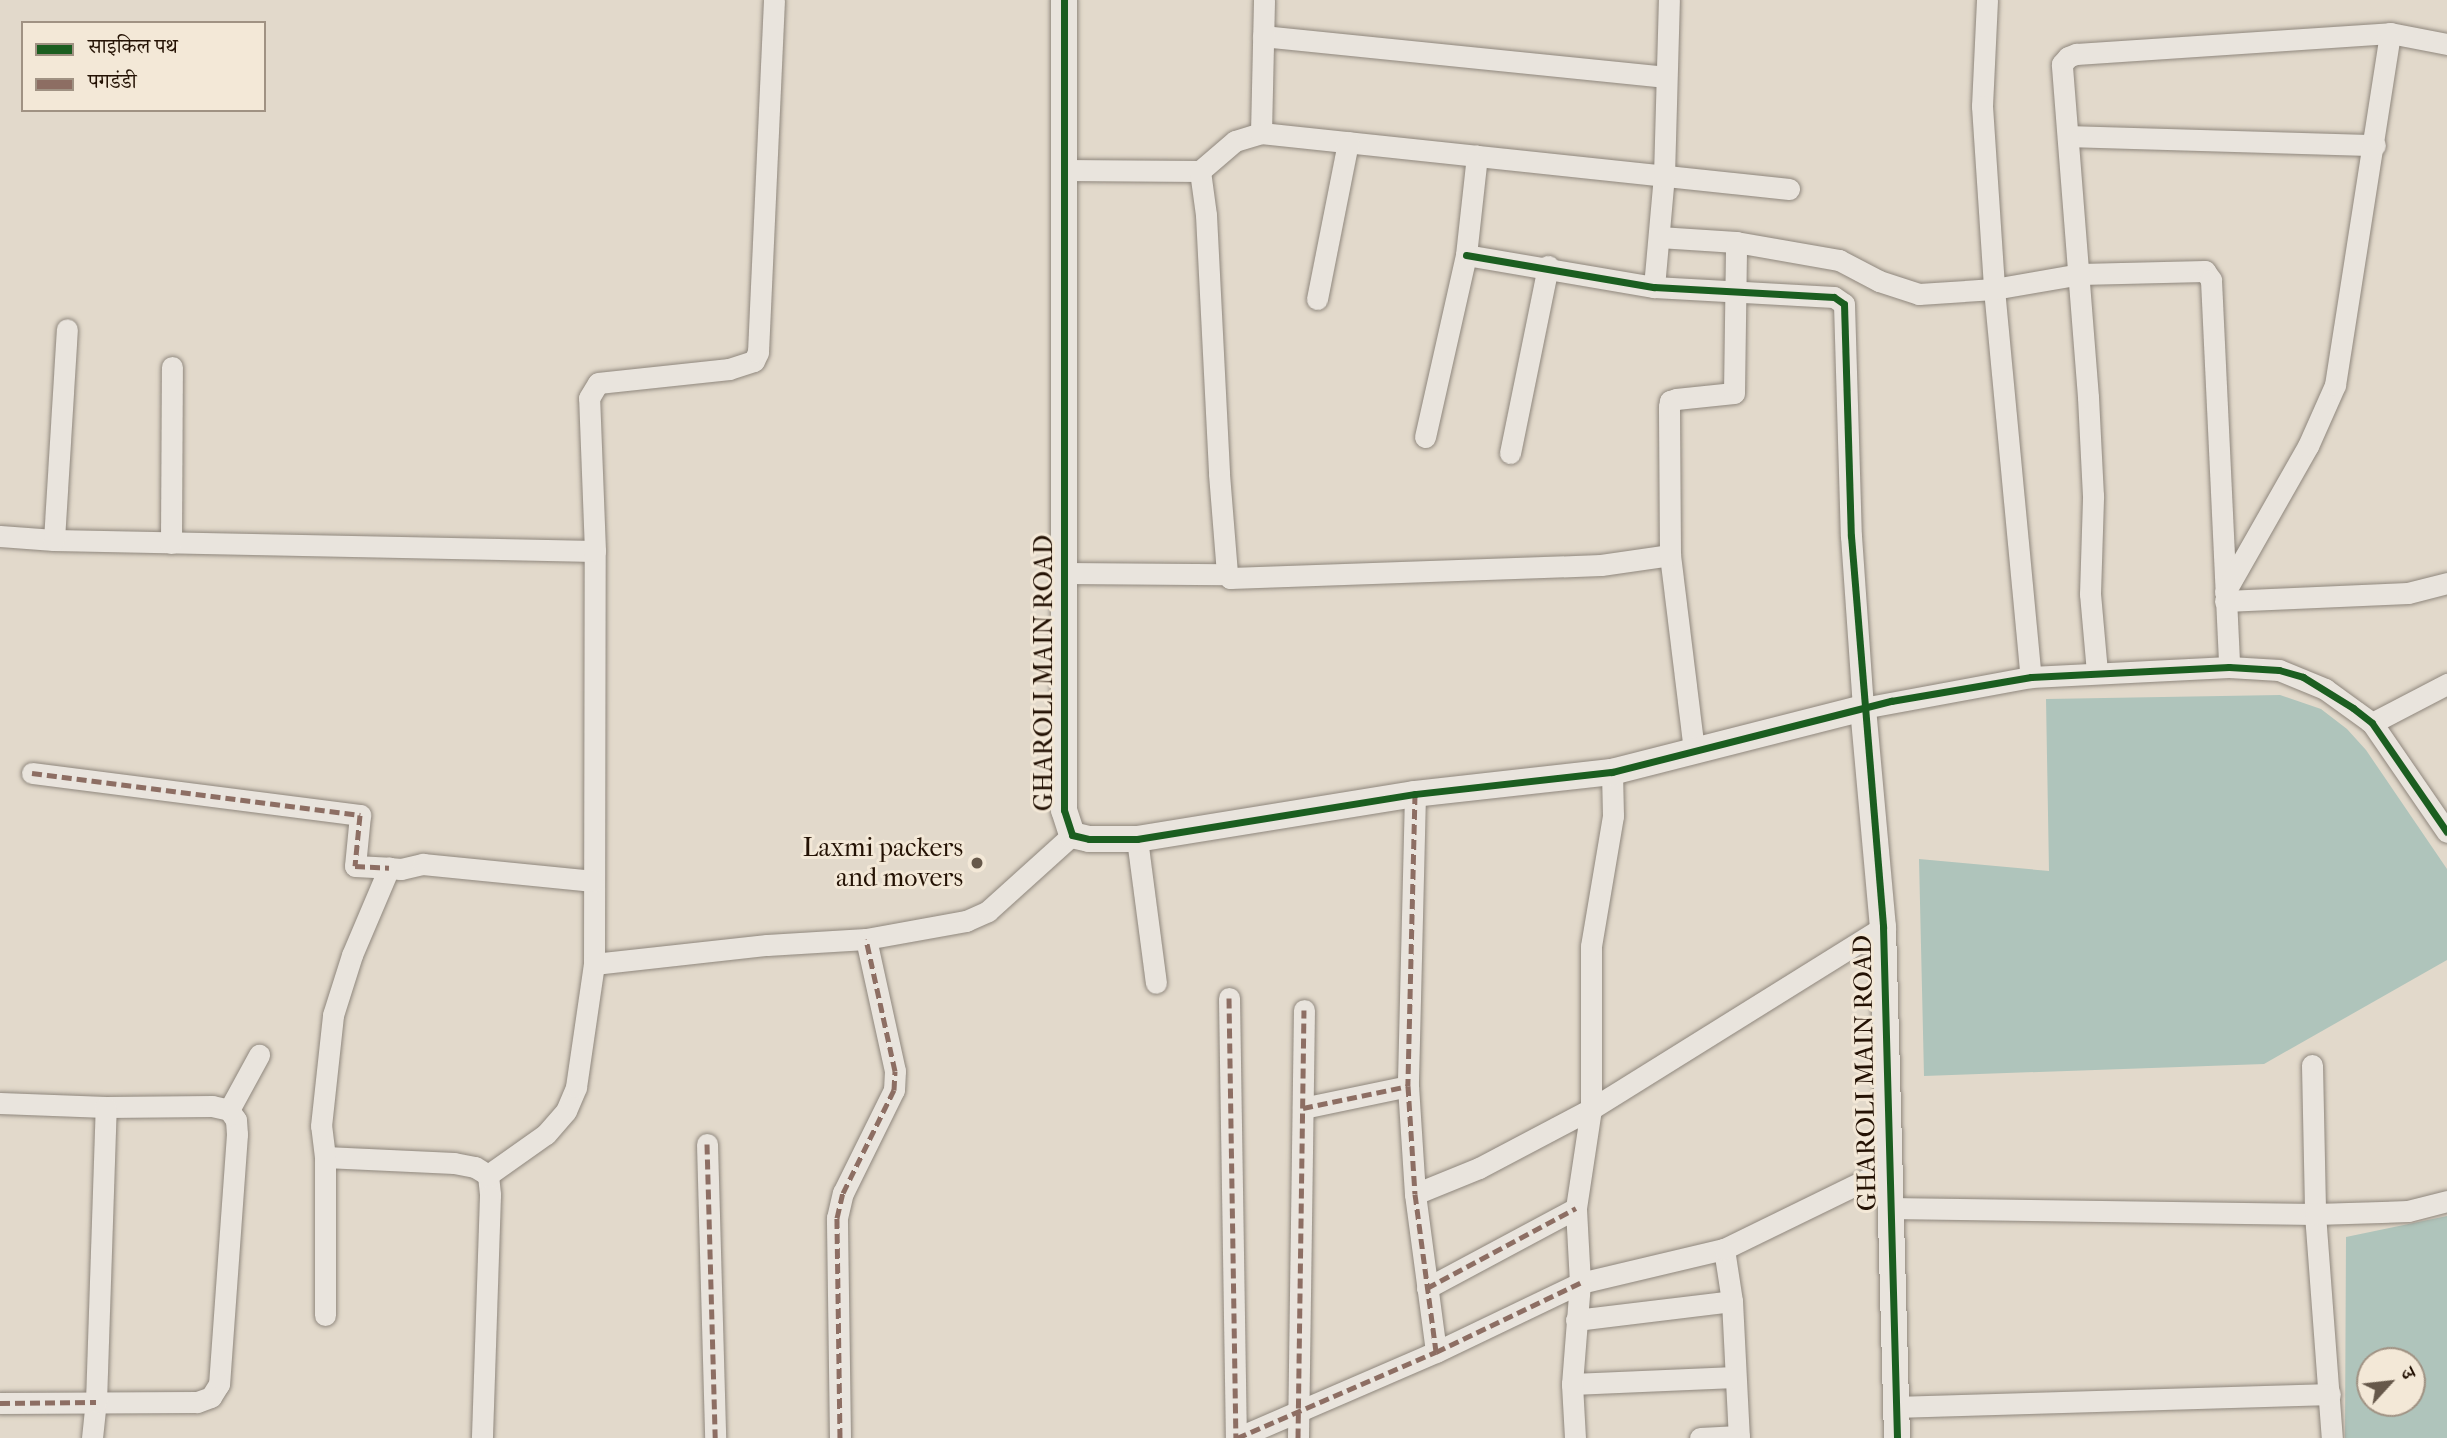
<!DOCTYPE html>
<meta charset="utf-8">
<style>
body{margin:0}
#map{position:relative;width:2447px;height:1438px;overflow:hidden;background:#e2d9cb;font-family:"IM FELL French Canon","Noto Serif Devanagari",serif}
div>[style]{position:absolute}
.water>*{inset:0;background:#afc4bb}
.roads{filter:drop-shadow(0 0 2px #8f877d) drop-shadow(0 0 2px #8f877d)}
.minor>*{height:21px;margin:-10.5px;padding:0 10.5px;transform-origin:10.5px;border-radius:10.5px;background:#e9e4dd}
.tertiary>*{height:26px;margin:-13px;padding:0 13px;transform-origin:13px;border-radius:13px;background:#e9e4dd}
.quiet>*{height:5px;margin-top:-2.5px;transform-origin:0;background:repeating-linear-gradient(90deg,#8d6e63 0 10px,transparent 0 15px)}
.cycleway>*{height:7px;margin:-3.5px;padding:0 3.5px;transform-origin:3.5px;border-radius:3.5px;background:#1b5e20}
.dots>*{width:19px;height:19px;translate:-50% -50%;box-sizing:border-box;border:4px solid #f3e8d7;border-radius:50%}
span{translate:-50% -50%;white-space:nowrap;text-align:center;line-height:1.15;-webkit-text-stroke:6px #f3e8d7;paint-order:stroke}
.street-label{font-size:26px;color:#241204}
.poi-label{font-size:26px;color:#241204}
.right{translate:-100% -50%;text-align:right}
.legend{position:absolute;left:21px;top:21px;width:245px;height:91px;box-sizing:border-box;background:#f3e8d7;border:2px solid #a09283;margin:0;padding:9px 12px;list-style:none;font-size:21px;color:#241204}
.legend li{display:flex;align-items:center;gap:14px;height:35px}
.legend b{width:35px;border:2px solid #a09283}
.north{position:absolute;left:2356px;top:1347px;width:70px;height:70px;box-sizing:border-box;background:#f3e8d7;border:2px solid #a09283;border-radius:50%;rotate:63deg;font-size:19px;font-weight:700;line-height:28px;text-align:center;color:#241204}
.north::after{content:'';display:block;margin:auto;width:24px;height:32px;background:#66584a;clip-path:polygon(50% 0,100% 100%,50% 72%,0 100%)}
</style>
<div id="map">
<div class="water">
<div style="clip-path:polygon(2280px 695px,2321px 709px,2347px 729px,2366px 750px,2447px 869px,2447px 960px,2264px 1064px,1924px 1076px,1919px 859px,2049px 871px,2046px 699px)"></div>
<div style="clip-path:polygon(evenodd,2447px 1216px,2447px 1438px,2345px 1438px,2346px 1237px,2447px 1216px,2370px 1361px,2412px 1361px,2412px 1403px,2370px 1403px,2370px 1361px)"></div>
</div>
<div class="roads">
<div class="minor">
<div style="left:1987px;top:0;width:106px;rotate:92.7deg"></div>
<div style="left:1982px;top:106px;width:183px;rotate:86.2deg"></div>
<div style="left:1994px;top:289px;width:390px;rotate:84.6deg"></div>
<div style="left:1263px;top:36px;width:405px;rotate:5.8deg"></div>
<div style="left:1261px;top:133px;width:133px;rotate:-88.7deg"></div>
<div style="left:2068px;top:136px;width:307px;rotate:1.7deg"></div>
<div style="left:1064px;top:170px;width:136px;rotate:0.4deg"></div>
<div style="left:1200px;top:171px;width:44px;rotate:82.2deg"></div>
<div style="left:1206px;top:215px;width:259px;rotate:87.1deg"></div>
<div style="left:1219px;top:474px;width:100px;rotate:85.4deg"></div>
<div style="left:1227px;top:574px;width:5px;rotate:53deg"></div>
<div style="left:1230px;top:578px;width:371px;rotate:-2deg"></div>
<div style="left:1601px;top:565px;width:70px;rotate:-8.2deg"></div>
<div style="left:1670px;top:555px;width:197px;rotate:83deg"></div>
<div style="left:1200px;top:171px;width:46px;rotate:-40.6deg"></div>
<div style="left:1235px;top:141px;width:27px;rotate:-17deg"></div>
<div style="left:1261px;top:133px;width:531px;rotate:6.05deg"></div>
<div style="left:1659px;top:237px;width:77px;rotate:3.7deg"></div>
<div style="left:1736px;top:242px;width:105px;rotate:9.9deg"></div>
<div style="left:1839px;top:260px;width:45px;rotate:27.7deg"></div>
<div style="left:1879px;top:281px;width:42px;rotate:18deg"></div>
<div style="left:1919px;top:294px;width:75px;rotate:-3.8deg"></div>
<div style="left:1994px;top:289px;width:87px;rotate:-9.9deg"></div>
<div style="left:2080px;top:274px;width:125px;rotate:-1.4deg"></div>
<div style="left:2205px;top:271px;width:11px;rotate:56deg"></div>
<div style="left:2211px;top:280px;width:387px;rotate:87.3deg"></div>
<div style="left:1466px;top:255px;width:191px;rotate:9.7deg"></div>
<div style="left:1654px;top:287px;width:180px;rotate:3.2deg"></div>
<div style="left:1834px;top:297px;width:12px;rotate:35deg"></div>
<div style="left:1844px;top:304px;width:232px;rotate:88.3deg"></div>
<div style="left:1851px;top:536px;width:172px;rotate:86deg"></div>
<div style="left:1863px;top:708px;width:171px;rotate:-10.5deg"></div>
<div style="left:2031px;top:677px;width:198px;rotate:-2.9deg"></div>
<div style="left:2229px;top:667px;width:50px;rotate:3.4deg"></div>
<div style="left:2279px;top:670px;width:50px;rotate:22.4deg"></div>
<div style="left:2325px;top:689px;width:58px;rotate:35.9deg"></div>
<div style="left:2372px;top:723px;width:132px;rotate:55.5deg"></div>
<div style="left:1654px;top:287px;width:111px;rotate:-84.9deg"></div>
<div style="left:1664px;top:176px;width:176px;rotate:-88.4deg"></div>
<div style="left:1317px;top:299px;width:160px;rotate:-78.8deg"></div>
<div style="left:1425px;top:437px;width:187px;rotate:-77.3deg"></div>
<div style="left:1466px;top:255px;width:100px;rotate:-83.7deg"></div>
<div style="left:1510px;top:453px;width:191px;rotate:-78.5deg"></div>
<div style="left:0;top:536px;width:54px;rotate:4.2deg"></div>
<div style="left:54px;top:540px;width:541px;rotate:1.16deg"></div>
<div style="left:54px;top:540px;width:211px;rotate:-86.5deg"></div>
<div style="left:171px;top:543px;width:176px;rotate:-89.7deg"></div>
<div style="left:1670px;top:555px;width:148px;rotate:-90.4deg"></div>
<div style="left:1669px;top:407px;width:6px;rotate:-81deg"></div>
<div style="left:1670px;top:401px;width:6px;rotate:-18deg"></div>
<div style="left:1676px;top:399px;width:58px;rotate:-5.9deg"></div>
<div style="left:1734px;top:393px;width:151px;rotate:-89.2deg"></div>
<div style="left:1064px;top:573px;width:163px;rotate:0.4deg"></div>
<div style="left:2225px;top:592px;width:168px;rotate:-60.4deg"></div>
<div style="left:2308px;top:446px;width:67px;rotate:-66.1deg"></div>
<div style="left:2335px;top:385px;width:356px;rotate:-81.1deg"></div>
<div style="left:2225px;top:601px;width:183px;rotate:-2.5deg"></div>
<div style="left:2408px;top:593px;width:40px;rotate:-14.4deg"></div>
<div style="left:2097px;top:672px;width:78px;rotate:-95.1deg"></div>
<div style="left:2090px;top:594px;width:98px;rotate:-88.2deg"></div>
<div style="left:2093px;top:496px;width:99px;rotate:-92.9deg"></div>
<div style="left:2088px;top:397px;width:334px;rotate:-94.5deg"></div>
<div style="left:2062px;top:64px;width:9px;rotate:-49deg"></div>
<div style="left:2068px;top:57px;width:9px;rotate:-21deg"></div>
<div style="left:2076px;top:54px;width:315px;rotate:-3.8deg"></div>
<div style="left:2390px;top:33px;width:58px;rotate:10.9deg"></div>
<div style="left:2372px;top:723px;width:85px;rotate:-27.5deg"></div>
<div style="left:32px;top:773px;width:331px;rotate:7.3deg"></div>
<div style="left:360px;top:815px;width:51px;rotate:95.6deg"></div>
<div style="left:355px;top:866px;width:34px;rotate:3deg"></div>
<div style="left:1415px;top:794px;width:292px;rotate:91.4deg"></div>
<div style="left:1408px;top:1086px;width:108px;rotate:86.3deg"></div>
<div style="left:1415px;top:1194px;width:159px;rotate:82.4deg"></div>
<div style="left:1137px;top:839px;width:145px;rotate:82.5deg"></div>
<div style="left:594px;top:964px;width:413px;rotate:-89.9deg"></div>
<div style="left:595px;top:551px;width:153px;rotate:-92.2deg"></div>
<div style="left:589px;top:398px;width:17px;rotate:-59deg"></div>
<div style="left:598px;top:383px;width:132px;rotate:-6.1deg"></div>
<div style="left:729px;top:369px;width:26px;rotate:-18deg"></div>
<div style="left:754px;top:361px;width:10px;rotate:-66deg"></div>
<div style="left:758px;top:352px;width:352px;rotate:-87.4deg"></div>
<div style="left:1229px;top:998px;width:440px;rotate:89.1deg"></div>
<div style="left:2312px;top:1065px;width:149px;rotate:88.8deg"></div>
<div style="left:2315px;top:1214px;width:225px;rotate:85.7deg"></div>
<div style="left:0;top:1103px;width:106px;rotate:2.2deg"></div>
<div style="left:106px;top:1107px;width:106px;rotate:-0.5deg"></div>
<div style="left:212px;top:1106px;width:17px;rotate:13deg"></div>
<div style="left:229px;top:1110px;width:12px;rotate:55deg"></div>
<div style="left:236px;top:1120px;width:14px;rotate:86deg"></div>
<div style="left:237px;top:1134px;width:251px;rotate:94.1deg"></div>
<div style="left:219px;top:1384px;width:15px;rotate:122deg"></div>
<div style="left:211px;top:1397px;width:15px;rotate:160deg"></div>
<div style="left:197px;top:1402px;width:197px;rotate:179.7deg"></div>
<div style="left:1303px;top:1108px;width:107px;rotate:-11.8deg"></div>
<div style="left:229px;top:1110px;width:63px;rotate:-61.4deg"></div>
<div style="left:707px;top:1144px;width:294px;rotate:88.4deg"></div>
<div style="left:325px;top:1157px;width:129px;rotate:2.7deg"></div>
<div style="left:454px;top:1163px;width:21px;rotate:11deg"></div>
<div style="left:475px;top:1167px;width:15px;rotate:32deg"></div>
<div style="left:488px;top:1175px;width:20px;rotate:84deg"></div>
<div style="left:490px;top:1195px;width:243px;rotate:91.9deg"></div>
<div style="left:488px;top:1175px;width:71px;rotate:-35.3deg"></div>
<div style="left:546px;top:1134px;width:30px;rotate:-49deg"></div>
<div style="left:566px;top:1111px;width:26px;rotate:-67deg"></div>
<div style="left:576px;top:1087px;width:124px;rotate:-81.7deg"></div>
<div style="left:594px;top:964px;width:174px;rotate:-6.3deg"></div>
<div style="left:767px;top:945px;width:99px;rotate:-3.5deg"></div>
<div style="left:866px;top:939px;width:102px;rotate:-10.2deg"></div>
<div style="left:966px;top:921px;width:24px;rotate:-24deg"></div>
<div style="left:988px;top:911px;width:113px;rotate:-42.1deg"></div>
<div style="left:1415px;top:1194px;width:69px;rotate:-22.1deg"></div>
<div style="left:1479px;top:1168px;width:127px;rotate:-27.8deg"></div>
<div style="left:1591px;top:1109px;width:344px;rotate:-31.9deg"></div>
<div style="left:1889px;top:1208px;width:426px;rotate:0.8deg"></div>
<div style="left:2315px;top:1214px;width:93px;rotate:-1.8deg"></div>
<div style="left:2408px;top:1211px;width:40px;rotate:-14.4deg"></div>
<div style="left:1724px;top:1249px;width:53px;rotate:81.3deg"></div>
<div style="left:1732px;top:1301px;width:137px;rotate:87.1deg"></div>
<div style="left:1427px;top:1288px;width:169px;rotate:-28.2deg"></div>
<div style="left:325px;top:1315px;width:158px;rotate:-90deg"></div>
<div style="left:325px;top:1157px;width:31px;rotate:-97deg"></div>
<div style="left:321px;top:1126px;width:112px;rotate:-83.8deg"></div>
<div style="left:333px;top:1015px;width:63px;rotate:-72.4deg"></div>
<div style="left:352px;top:955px;width:95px;rotate:-67deg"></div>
<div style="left:389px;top:868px;width:12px;rotate:5deg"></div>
<div style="left:401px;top:869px;width:23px;rotate:-13deg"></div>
<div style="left:423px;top:864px;width:171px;rotate:5.7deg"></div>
<div style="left:1576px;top:1320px;width:157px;rotate:-6.9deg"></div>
<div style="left:1572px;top:1384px;width:163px;rotate:-2.5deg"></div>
<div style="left:1896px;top:1407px;width:434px;rotate:-1.7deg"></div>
<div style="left:92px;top:1438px;width:36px;rotate:-84deg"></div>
<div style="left:96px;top:1402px;width:295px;rotate:-88.1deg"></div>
<div style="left:840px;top:1438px;width:220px;rotate:-90.8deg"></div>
<div style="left:837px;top:1218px;width:26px;rotate:-77deg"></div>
<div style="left:843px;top:1193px;width:115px;rotate:-63.7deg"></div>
<div style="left:894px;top:1090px;width:19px;rotate:-87deg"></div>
<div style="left:895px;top:1071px;width:135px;rotate:-102.4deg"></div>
<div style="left:1237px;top:1438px;width:217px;rotate:-23.4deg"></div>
<div style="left:1436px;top:1352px;width:160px;rotate:-25.6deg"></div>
<div style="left:1580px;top:1283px;width:148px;rotate:-13.3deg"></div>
<div style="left:1724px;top:1249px;width:185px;rotate:-26deg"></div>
<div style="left:1298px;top:1438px;width:428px;rotate:-89.2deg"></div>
<div style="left:1575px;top:1438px;width:54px;rotate:-93.2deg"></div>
<div style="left:1572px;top:1384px;width:101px;rotate:-85.5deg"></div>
<div style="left:1580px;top:1283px;width:75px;rotate:-93.1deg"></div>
<div style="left:1576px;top:1208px;width:100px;rotate:-81.4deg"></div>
<div style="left:1591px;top:1109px;width:163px;rotate:-90deg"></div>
<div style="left:1591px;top:946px;width:132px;rotate:-80.4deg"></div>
<div style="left:1613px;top:816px;width:44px;rotate:-91.3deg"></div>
<div style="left:1700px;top:1438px;width:39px;rotate:-3deg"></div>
</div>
<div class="tertiary">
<div style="left:1064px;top:0;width:810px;rotate:90deg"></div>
<div style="left:1064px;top:810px;width:26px;rotate:72deg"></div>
<div style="left:1072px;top:835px;width:17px;rotate:13deg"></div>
<div style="left:1089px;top:839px;width:48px"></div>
<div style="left:1137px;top:839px;width:282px;rotate:-9.2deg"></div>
<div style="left:1415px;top:794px;width:198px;rotate:-6.4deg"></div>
<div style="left:1612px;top:772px;width:259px;rotate:-14.3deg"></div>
<div style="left:1863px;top:708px;width:220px;rotate:84.8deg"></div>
<div style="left:1883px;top:927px;width:511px;rotate:88.43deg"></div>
</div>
</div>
<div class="quiet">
<div style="left:32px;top:773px;width:331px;rotate:7.3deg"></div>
<div style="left:360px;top:815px;width:51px;rotate:95.6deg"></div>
<div style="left:355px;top:866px;width:34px;rotate:3deg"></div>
<div style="left:1415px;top:794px;width:292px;rotate:91.4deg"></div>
<div style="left:1408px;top:1086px;width:108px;rotate:86.3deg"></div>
<div style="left:1415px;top:1194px;width:159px;rotate:82.4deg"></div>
<div style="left:1229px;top:998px;width:440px;rotate:89.1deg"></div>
<div style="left:1303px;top:1108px;width:107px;rotate:-11.8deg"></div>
<div style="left:707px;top:1144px;width:294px;rotate:88.4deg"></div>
<div style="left:1427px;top:1288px;width:169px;rotate:-28.2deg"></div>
<div style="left:0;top:1403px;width:96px;rotate:-0.6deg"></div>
<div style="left:840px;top:1438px;width:220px;rotate:-90.8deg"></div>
<div style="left:837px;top:1218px;width:26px;rotate:-77deg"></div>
<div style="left:843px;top:1193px;width:115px;rotate:-63.7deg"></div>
<div style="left:894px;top:1090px;width:19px;rotate:-87deg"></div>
<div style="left:895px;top:1071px;width:135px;rotate:-102.4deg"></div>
<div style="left:1237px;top:1438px;width:217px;rotate:-23.4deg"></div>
<div style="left:1436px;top:1352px;width:160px;rotate:-25.6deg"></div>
<div style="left:1298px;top:1438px;width:428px;rotate:-89.2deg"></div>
</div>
<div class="cycleway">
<div style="left:1064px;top:0;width:810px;rotate:90deg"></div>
<div style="left:1064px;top:810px;width:26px;rotate:72deg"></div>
<div style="left:1072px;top:835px;width:17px;rotate:13deg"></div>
<div style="left:1089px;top:839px;width:48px"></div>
<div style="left:1137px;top:839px;width:282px;rotate:-9.2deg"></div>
<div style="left:1415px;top:794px;width:198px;rotate:-6.4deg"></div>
<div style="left:1612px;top:772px;width:288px;rotate:-14.3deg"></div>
<div style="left:1891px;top:701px;width:142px;rotate:-9.7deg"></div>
<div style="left:2031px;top:677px;width:198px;rotate:-2.9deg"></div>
<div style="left:2229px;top:667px;width:50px;rotate:3.4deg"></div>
<div style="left:2279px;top:670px;width:25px;rotate:16deg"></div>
<div style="left:2303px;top:677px;width:59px;rotate:31.8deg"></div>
<div style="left:2353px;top:708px;width:24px;rotate:38deg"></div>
<div style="left:2372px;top:723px;width:132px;rotate:55.5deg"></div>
<div style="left:1466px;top:255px;width:191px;rotate:9.7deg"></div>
<div style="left:1654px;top:287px;width:180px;rotate:3.2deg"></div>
<div style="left:1834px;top:297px;width:12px;rotate:35deg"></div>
<div style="left:1844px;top:304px;width:232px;rotate:88.3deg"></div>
<div style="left:1851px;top:536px;width:392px;rotate:85.3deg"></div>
<div style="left:1883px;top:927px;width:511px;rotate:88.43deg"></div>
</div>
<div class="dots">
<div style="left:977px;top:863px;background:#66584a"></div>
</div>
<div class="street-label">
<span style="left:1044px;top:673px;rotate:-90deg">GHAROLI MAIN ROAD</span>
<span style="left:1865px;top:1073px;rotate:-91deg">GHAROLI MAIN ROAD</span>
</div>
<div class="poi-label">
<span class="right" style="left:963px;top:863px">Laxmi packers<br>and movers</span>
</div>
<ul class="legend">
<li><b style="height:9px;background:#1b5e20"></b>साइकिल पथ</li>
<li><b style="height:9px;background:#8d6e63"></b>पगडंडी</li>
</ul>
<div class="north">उ</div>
</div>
